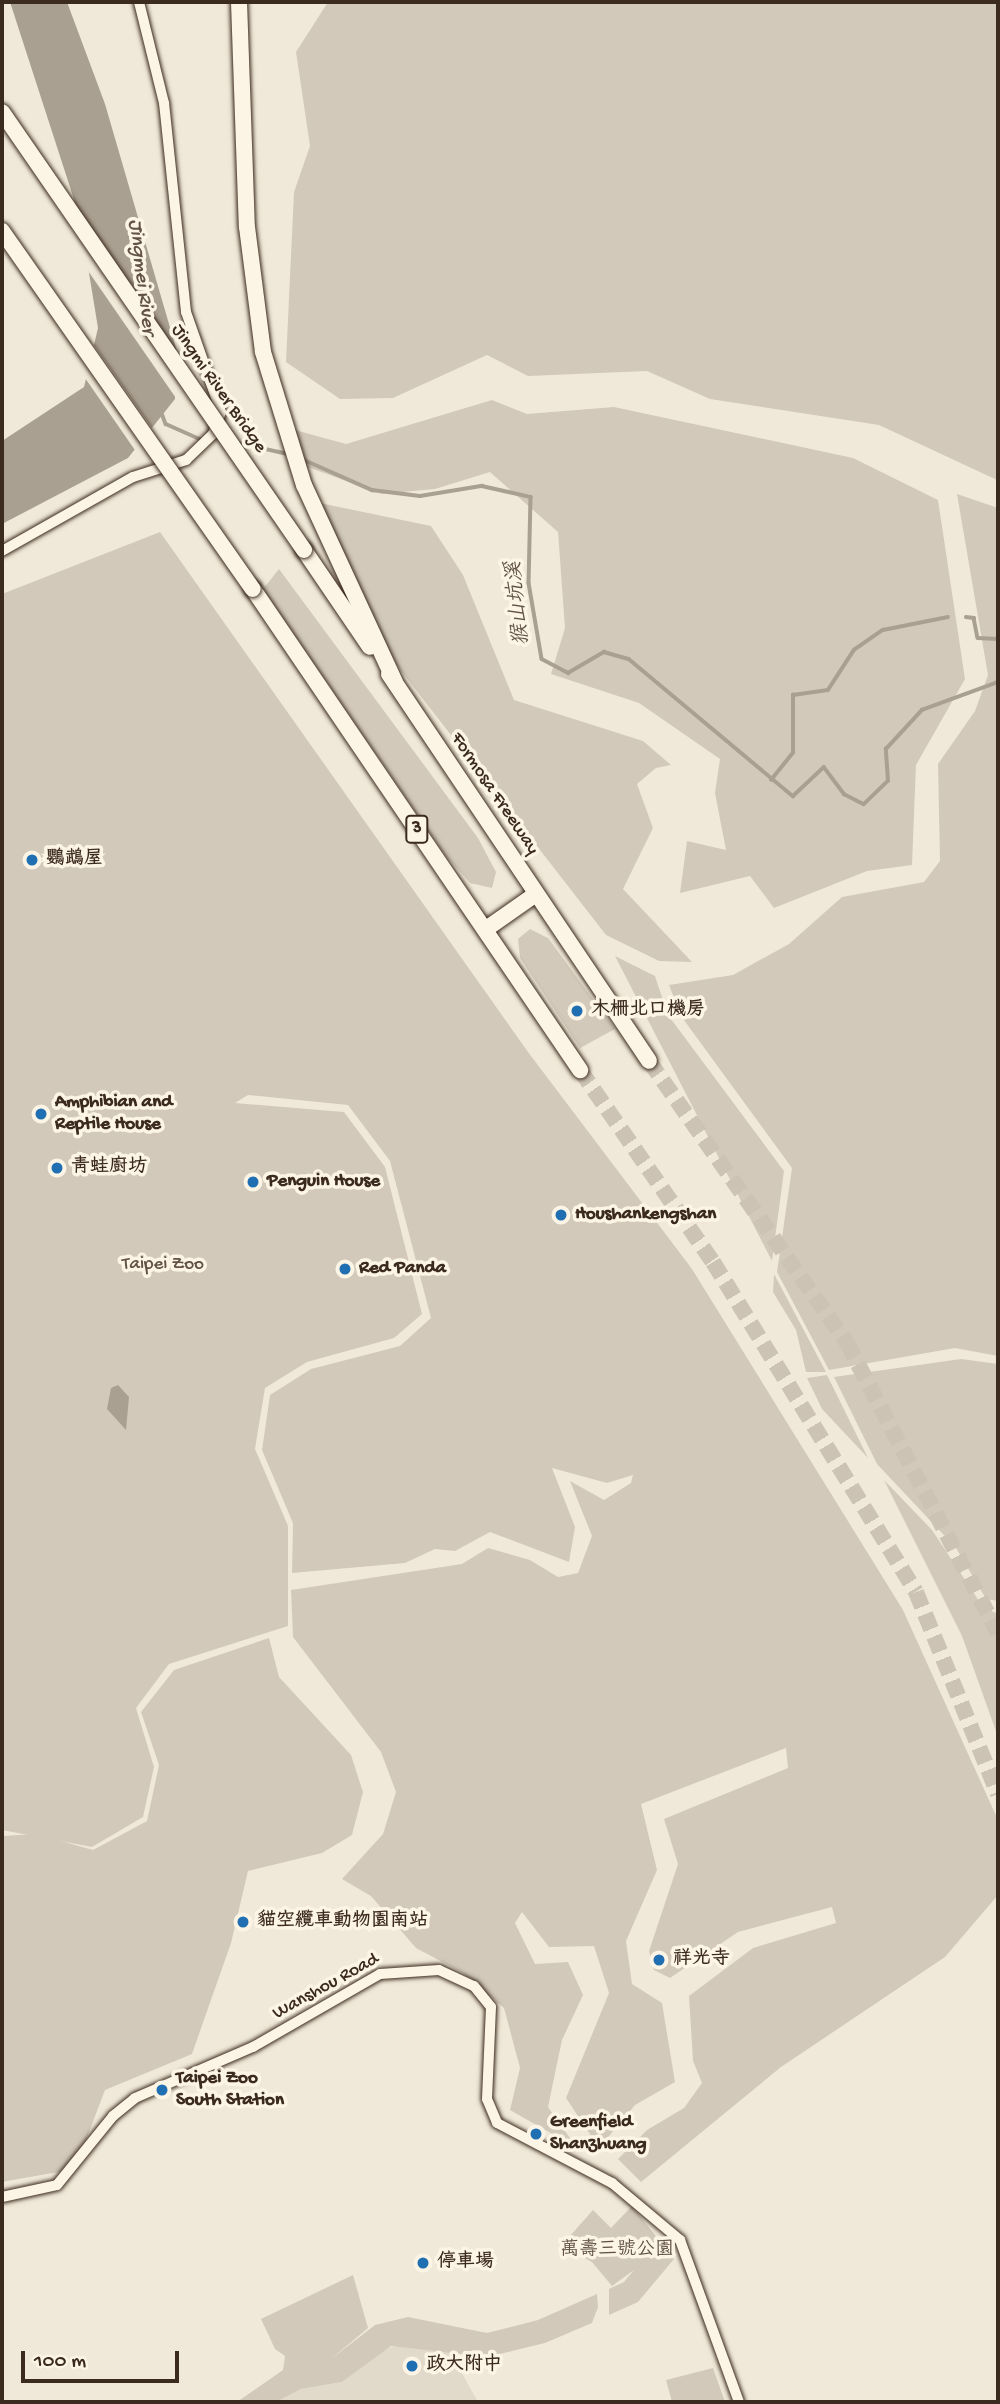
<!DOCTYPE html>
<meta charset="utf-8">
<style>
body{margin:0}
#map{position:relative;width:1000px;height:2404px;overflow:hidden;background:#f0e9d9;font-family:"Gochi Hand","LXGW WenKai TC",sans-serif}
div>[style]{position:absolute}
.built>*{inset:0;background:#e1d9c9}
.green>*{inset:0;background:#d2c9ba}
.water>*{inset:0;background:#aaa091}
.pier>*{inset:0;background:#f0e9d9}
.stream>*{height:3.5px;margin:-1.75px;padding:0 1.75px;transform-origin:1.75px;border-radius:1.75px;background:#aaa091}
.highway-tunnel>*{height:16px;margin-top:-8px;transform-origin:0;background:repeating-linear-gradient(90deg,#ccc3b4 0 16px,transparent 0 24px)}
.roads{filter:drop-shadow(0 0 2px #3b2a1e) drop-shadow(0 0 2px #3b2a1e)}
.minor>*{height:10px;margin:-5px;padding:0 5px;transform-origin:5px;border-radius:5px;background:#fcf5e5}
.highway>*{height:16px;margin:-8px;padding:0 8px;transform-origin:8px;border-radius:8px;background:#fcf5e5}
.bridges{filter:drop-shadow(0 0 2px #3b2a1e) drop-shadow(0 0 2px #3b2a1e)}
.highway-bridge>*{height:16px;margin:-8px;padding:0 8px;transform-origin:8px;border-radius:8px;background:#fcf5e5}
.dots>*{width:19px;height:19px;translate:-50% -50%;box-sizing:border-box;border:4px solid #fcf5e5;border-radius:50%}
span{translate:-50% -50%;white-space:nowrap;text-align:center;line-height:1.15;-webkit-text-stroke:7px #fcf5e5;paint-order:stroke}
.shield-label span{padding:2px 5px;background:#fcf5e5;border:2px solid;border-radius:5px;-webkit-text-stroke-width:0}
.shield-label{font-size:18px;color:#3b2a1e;font-weight:700}
.street-label{font-size:19px;color:#3b2a1e}
.poi-label{font-size:19px;color:#3b2a1e;font-weight:700}
.left{translate:0 -50%;text-align:left}
.park-label{font-size:19px;color:#615245}
.water-label{font-size:21px;color:#625346;font-style:italic}
.frame{position:absolute;inset:0;border:4px solid #3b2a1e;pointer-events:none}
.scale{position:absolute;left:21px;top:2351px;width:158px;height:32px;box-sizing:border-box;border:4px solid #3b2a1e;border-top:0;padding-left:9px;font-size:21px;line-height:24px;white-space:nowrap;color:#3b2a1e;-webkit-text-stroke:5px #fcf5e5;paint-order:stroke}
</style>
<div id="map">
<div class="built">
<div style="clip-path:polygon(409px 2344px,449px 2350px,478px 2402px,276px 2402px,301px 2389px,342px 2382px,387px 2348px)"></div>
</div>
<div class="green">
<div style="clip-path:polygon(328px 2px,998px 2px,997px 480px,879px 425px,710px 399px,647px 371px,528px 376px,487px 355px,393px 398px,340px 399px,286px 362px,294px 192px,310px 146px,296px 52px)"></div>
<div style="clip-path:polygon(492px 400px,527px 414px,614px 407px,853px 458px,938px 500px,965px 679px,916px 765px,912px 865px,867px 871px,774px 908px,750px 876px,680px 893px,687px 841px,726px 850px,715px 793px,720px 759px,639px 703px,551px 674px,565px 628px,558px 532px,490px 472px,435px 489px,382px 494px,291px 461px,284px 427px,346px 444px)"></div>
<div style="clip-path:polygon(957px 494px,998px 508px,998px 1356px,955px 1348px,829px 1370px,777px 1272px,792px 1168px,681px 1016px,669px 985px,733px 975px,789px 944px,842px 897px,924px 882px,940px 861px,938px 764px,975px 711px,988px 675px)"></div>
<div style="clip-path:polygon(305px 500px,431px 526px,463px 575px,514px 700px,643px 741px,671px 765px,656px 768px,637px 784px,653px 828px,623px 889px,692px 962px,659px 961px,606px 935px,378px 641px)"></div>
<div style="clip-path:polygon(160px 532px,528px 1052px,692px 1269px,903px 1610px,998px 1820px,998px 1895px,945px 1957px,781px 2067px,641px 2182px,618px 2159px,647px 2130px,684px 2108px,702px 2083px,693px 2061px,689px 1996px,753px 1948px,836px 1923px,832px 1907px,738px 1932px,670px 1978px,654px 1970px,649px 1951px,678px 1864px,664px 1819px,788px 1768px,786px 1748px,641px 1804px,657px 1870px,626px 1941px,632px 1984px,662px 2003px,675px 2082px,635px 2105px,599px 2148px,566px 2098px,609px 1993px,594px 1946px,549px 1947px,522px 1912px,515px 1923px,535px 1964px,568px 1962px,583px 1995px,562px 2040px,548px 2107px,577px 2148px,510px 2110px,520px 2068px,504px 2008px,463px 1973px,416px 1948px,371px 1896px,342px 1879px,383px 1834px,396px 1792px,381px 1752px,293px 1637px,291px 1590px,462px 1564px,488px 1548px,530px 1560px,558px 1577px,578px 1573px,592px 1536px,570px 1481px,604px 1500px,631px 1483px,633px 1475px,607px 1483px,552px 1468px,575px 1527px,569px 1562px,490px 1532px,455px 1551px,435px 1549px,405px 1563px,292px 1573px,293px 1523px,262px 1450px,270px 1395px,311px 1369px,400px 1346px,431px 1318px,390px 1161px,348px 1105px,248px 1095px,235px 1103px,344px 1112px,385px 1167px,422px 1314px,394px 1338px,307px 1362px,265px 1388px,255px 1449px,288px 1526px,288px 1626px,169px 1664px,136px 1708px,154px 1767px,143px 1817px,92px 1847px,2px 1830px,2px 594px)"></div>
<div style="clip-path:polygon(279px 569px,478px 838px,496px 872px,492px 888px,470px 883px,446px 856px,263px 589px)"></div>
<div style="clip-path:polygon(530px 929px,548px 938px,615px 1029px,580px 1048px,520px 958px,518px 939px)"></div>
<div style="clip-path:polygon(615px 956px,655px 976px,668px 1015px,784px 1171px,772px 1261px)"></div>
<div style="clip-path:polygon(774px 1274px,826px 1372px,806px 1372px,796px 1330px,773px 1292px)"></div>
<div style="clip-path:polygon(961px 1359px,998px 1364px,998px 1601px,986px 1599px,956px 1548px,877px 1464px,834px 1377px)"></div>
<div style="clip-path:polygon(827px 1375px,868px 1458px,822px 1409px,807px 1378px)"></div>
<div style="clip-path:polygon(884px 1480px,932px 1530px,983px 1607px,998px 1614px,998px 1737px,962px 1636px)"></div>
<div style="clip-path:polygon(269px 1638px,279px 1677px,351px 1755px,363px 1792px,352px 1835px,322px 1853px,248px 1871px,231px 1943px,192px 2054px,105px 2090px,75px 2169px,2px 2182px,2px 1836px,36px 1834px,93px 1850px,147px 1821px,159px 1765px,141px 1712px,174px 1670px)"></div>
<div style="clip-path:polygon(632px 2206px,674px 2259px,638px 2302px,609px 2315px,609px 2289px,624px 2282px,634px 2270px,612px 2286px,592px 2262px,562px 2245px,593px 2210px,611px 2228px)"></div>
<div style="clip-path:polygon(353px 2275px,368px 2328px,331px 2359px,375px 2325px,408px 2317px,487px 2333px,538px 2320px,597px 2294px,598px 2307px,592px 2323px,545px 2343px,488px 2357px,391px 2346px,342px 2382px,301px 2389px,276px 2402px,237px 2402px,283px 2370px,285px 2356px,275px 2349px,261px 2319px)"></div>
<div style="clip-path:polygon(713px 2368px,725px 2402px,672px 2402px,666px 2380px)"></div>
</div>
<div class="water">
<div style="clip-path:polygon(10px 2px,67px 2px,105px 104px,176px 348px,175px 399px,128px 458px,2px 524px,2px 441px,84px 387px,98px 328px,80px 218px)"></div>
<div style="clip-path:polygon(118px 1385px,129px 1397px,126px 1430px,107px 1409px,111px 1388px)"></div>
</div>
<div class="pier">
<div style="clip-path:polygon(77px 219px,179px 358px,178px 401px,84px 265px)"></div>
<div style="clip-path:polygon(91px 341px,154px 431px,137px 453px,83px 375px)"></div>
</div>
<div class="stream">
<div style="left:161px;top:411px;width:14px;rotate:69deg"></div>
<div style="left:166px;top:424px;width:39px;rotate:24deg"></div>
<div style="left:234px;top:442px;width:55px;rotate:12.5deg"></div>
<div style="left:302px;top:459px;width:77px;rotate:23.9deg"></div>
<div style="left:372px;top:490px;width:48px;rotate:7.1deg"></div>
<div style="left:420px;top:496px;width:63px;rotate:-9.2deg"></div>
<div style="left:482px;top:486px;width:50px;rotate:12.7deg"></div>
<div style="left:531px;top:497px;width:86px;rotate:91.3deg"></div>
<div style="left:529px;top:583px;width:77px;rotate:80.3deg"></div>
<div style="left:542px;top:659px;width:30px;rotate:28deg"></div>
<div style="left:568px;top:673px;width:42px;rotate:-30.3deg"></div>
<div style="left:604px;top:652px;width:26px;rotate:16deg"></div>
<div style="left:629px;top:659px;width:214px;rotate:39.9deg"></div>
<div style="left:793px;top:796px;width:42px;rotate:-43.1deg"></div>
<div style="left:824px;top:767px;width:34px;rotate:53deg"></div>
<div style="left:844px;top:794px;width:22px;rotate:27deg"></div>
<div style="left:864px;top:804px;width:33px;rotate:-44deg"></div>
<div style="left:888px;top:781px;width:32px;rotate:-94deg"></div>
<div style="left:886px;top:749px;width:53px;rotate:-47.3deg"></div>
<div style="left:922px;top:710px;width:81px;rotate:-20.2deg"></div>
<div style="left:966px;top:617px;width:8px;rotate:7deg"></div>
<div style="left:974px;top:618px;width:20px;rotate:79deg"></div>
<div style="left:978px;top:638px;width:20px;rotate:3deg"></div>
<div style="left:771px;top:780px;width:35px;rotate:-51deg"></div>
<div style="left:793px;top:753px;width:58px;rotate:-90deg"></div>
<div style="left:793px;top:695px;width:35px;rotate:-8deg"></div>
<div style="left:828px;top:690px;width:48px;rotate:-57deg"></div>
<div style="left:854px;top:650px;width:35px;rotate:-35deg"></div>
<div style="left:883px;top:630px;width:66px;rotate:-11.3deg"></div>
</div>
<div class="highway-tunnel">
<div style="left:649px;top:1061px;width:345px;rotate:54.9deg"></div>
<div style="left:847px;top:1343px;width:327px;rotate:62.5deg"></div>
<div style="left:580px;top:1070px;width:234px;rotate:55.3deg"></div>
<div style="left:713px;top:1262px;width:387px;rotate:58.4deg"></div>
<div style="left:916px;top:1592px;width:218px;rotate:67.9deg"></div>
</div>
<div class="roads">
<div class="minor">
<div style="left:2px;top:551px;width:150px;rotate:-29.5deg"></div>
<div style="left:133px;top:477px;width:56px;rotate:-17.8deg"></div>
<div style="left:186px;top:460px;width:37px;rotate:-44deg"></div>
<div style="left:213px;top:434px;width:23px;rotate:-70deg"></div>
<div style="left:221px;top:412px;width:106px;rotate:-109.3deg"></div>
<div style="left:186px;top:312px;width:210px;rotate:-96deg"></div>
<div style="left:164px;top:103px;width:104px;rotate:-103.9deg"></div>
<div style="left:2px;top:2197px;width:56px;rotate:-12.3deg"></div>
<div style="left:57px;top:2185px;width:89px;rotate:-50.9deg"></div>
<div style="left:113px;top:2116px;width:28px;rotate:-39deg"></div>
<div style="left:135px;top:2098px;width:129px;rotate:-23.4deg"></div>
<div style="left:253px;top:2047px;width:146px;rotate:-29.9deg"></div>
<div style="left:380px;top:1974px;width:59px;rotate:-3.9deg"></div>
<div style="left:439px;top:1970px;width:38px;rotate:25deg"></div>
<div style="left:474px;top:1986px;width:27px;rotate:51deg"></div>
<div style="left:491px;top:2007px;width:92px;rotate:92.5deg"></div>
<div style="left:487px;top:2099px;width:26px;rotate:67deg"></div>
<div style="left:497px;top:2123px;width:130px;rotate:27.6deg"></div>
<div style="left:612px;top:2183px;width:89px;rotate:40deg"></div>
<div style="left:680px;top:2240px;width:172px;rotate:70deg"></div>
</div>
<div class="highway">
<div style="left:239px;top:2px;width:225px;rotate:88deg"></div>
<div style="left:247px;top:227px;width:126px;rotate:82.7deg"></div>
<div style="left:263px;top:352px;width:139px;rotate:72.9deg"></div>
<div style="left:304px;top:485px;width:217px;rotate:65.2deg"></div>
<div style="left:304px;top:550px;width:117px;rotate:55.8deg"></div>
<div style="left:253px;top:589px;width:582px;rotate:55.79deg"></div>
<div style="left:389px;top:674px;width:466px;rotate:56.1deg"></div>
<div style="left:486px;top:929px;width:61px;rotate:-35deg"></div>
</div>
</div>
<div class="bridges">
<div class="highway-bridge">
<div style="left:2px;top:112px;width:532px;rotate:55.41deg"></div>
<div style="left:2px;top:231px;width:437px;rotate:55deg"></div>
</div>
</div>
<div class="dots">
<div style="left:32px;top:860px;background:#1f6fb2"></div>
<div style="left:577px;top:1011px;background:#1f6fb2"></div>
<div style="left:41px;top:1114px;background:#1f6fb2"></div>
<div style="left:57px;top:1168px;background:#1f6fb2"></div>
<div style="left:253px;top:1182px;background:#1f6fb2"></div>
<div style="left:561px;top:1215px;background:#1f6fb2"></div>
<div style="left:345px;top:1269px;background:#1f6fb2"></div>
<div style="left:243px;top:1922px;background:#1f6fb2"></div>
<div style="left:659px;top:1960px;background:#1f6fb2"></div>
<div style="left:162px;top:2090px;background:#1f6fb2"></div>
<div style="left:536px;top:2134px;background:#1f6fb2"></div>
<div style="left:423px;top:2263px;background:#1f6fb2"></div>
<div style="left:412px;top:2366px;background:#1f6fb2"></div>
</div>
<div class="shield-label">
<span style="left:417px;top:829px">3</span>
</div>
<div class="street-label">
<span style="left:218px;top:389px;rotate:55deg">Jingmi River Bridge</span>
<span style="left:494px;top:794px;rotate:56deg">Formosa Freeway</span>
<span style="left:326px;top:1987px;rotate:-29deg">Wanshou Road</span>
</div>
<div class="poi-label">
<span class="left" style="left:46px;top:860px">鸚鵡屋</span>
<span class="left" style="left:591px;top:1011px">木柵北口機房</span>
<span class="left" style="left:55px;top:1114px">Amphibian and<br>Reptile House</span>
<span class="left" style="left:71px;top:1168px">青蛙廚坊</span>
<span class="left" style="left:267px;top:1182px">Penguin House</span>
<span class="left" style="left:575px;top:1215px">Houshankengshan</span>
<span class="left" style="left:359px;top:1269px">Red Panda</span>
<span class="left" style="left:257px;top:1922px">貓空纜車動物園南站</span>
<span class="left" style="left:673px;top:1960px">祥光寺</span>
<span class="left" style="left:176px;top:2090px">Taipei Zoo<br>South Station</span>
<span class="left" style="left:550px;top:2134px">Greenfield<br>Shanzhuang</span>
<span class="left" style="left:437px;top:2263px">停車場</span>
<span class="left" style="left:426px;top:2366px">政大附中</span>
</div>
<div class="park-label">
<span style="left:163px;top:1265px">Taipei Zoo</span>
<span style="left:617px;top:2251px">萬壽三號公園</span>
</div>
<div class="water-label">
<span style="left:140px;top:277px;rotate:83deg">Jingmei River</span>
<span style="left:520px;top:603px;rotate:-96deg">猴山坑溪</span>
</div>
<div class="frame"></div>
<div class="scale">100 m</div>
</div>
